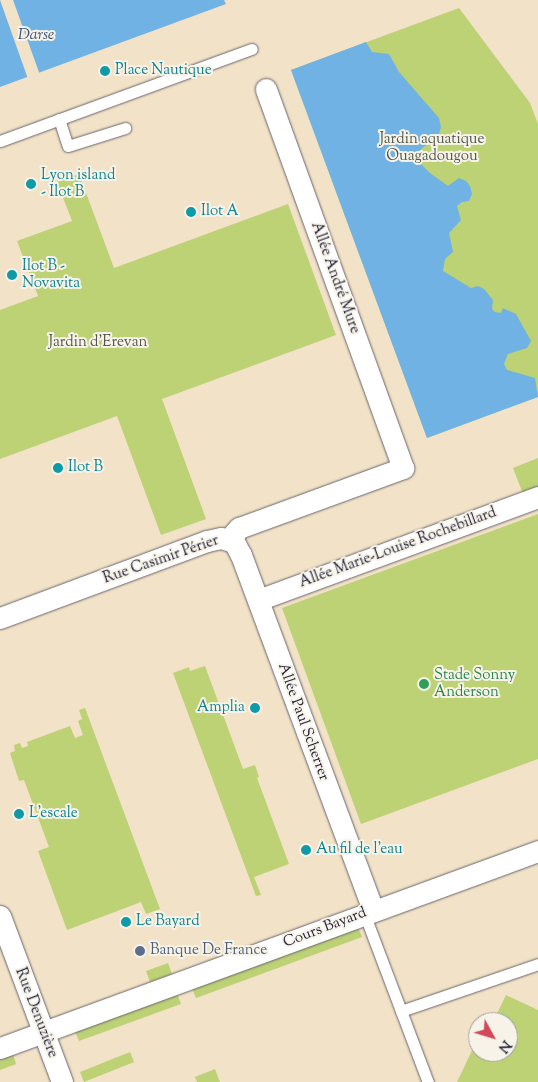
<!DOCTYPE html>
<meta charset="utf-8">
<style>
body{margin:0}
#map{position:relative;width:538px;height:1082px;overflow:hidden;background:#f2e2c7;font-family:"Sorts Mill Goudy",serif}
div>[style]{position:absolute}
.green>*{inset:0;background:#bdd175}
.water>*{inset:0;background:#71b2e5}
.pier>*{inset:0;background:#f2e2c7}
.roads{filter:drop-shadow(0 0 1px #6b656c) drop-shadow(0 0 1px #6b656c)}
.lane>*{height:11px;margin:-5.5px;padding:0 5.5px;transform-origin:5.5px;border-radius:5.5px;background:#fff}
.street>*{height:21px;margin:-10.5px;padding:0 10.5px;transform-origin:10.5px;border-radius:10.5px;background:#fff}
.dots>*{width:14px;height:14px;translate:-50% -50%;box-sizing:border-box;border:2px solid #f7f3e8;border-radius:50%}
span{translate:-50% -50%;white-space:nowrap;text-align:center;line-height:1.15;-webkit-text-stroke:4px #f7f3e8;paint-order:stroke}
.culture-label{font-size:15px;color:#0d838f}
.left{translate:0 -50%;text-align:left}
.right{translate:-100% -50%;text-align:right}
.park-label{font-size:15px;color:#50574c}
.street-label{font-size:15px;color:#22223b}
.leisure-label{font-size:15px;color:#27864d}
.service-label{font-size:15px;color:#4e5e75}
.water-label{font-size:16px;color:#3e5476;font-style:italic}
.north{position:absolute;left:468px;top:1012px;width:50px;height:50px;box-sizing:border-box;background:#f7f3e8;border:1px solid #a29fa3;border-radius:50%;rotate:129deg;font-size:14px;font-weight:700;line-height:20px;text-align:center;color:#22223b}
.north::after{content:'';display:block;margin:auto;width:18px;height:22px;background:#d1495b;clip-path:polygon(50% 0,100% 100%,50% 72%,0 100%)}
</style>
<div id="map">
<div class="green">
<div style="clip-path:polygon(459px 8px,530px 103px,538px 124px,538px 397px,427px 438px,291px 70px)"></div>
<div style="clip-path:polygon(79px 174px,114px 268px,288px 204px,336px 335px,162px 399px,206px 519px,161px 535px,117px 416px,0 459px,0 310px,38px 296px,17px 241px,72px 221px,57px 182px)"></div>
<div style="clip-path:polygon(538px 458px,538px 494px,525px 499px,513px 468px)"></div>
<div style="clip-path:polygon(538px 514px,538px 759px,361px 824px,282px 608px)"></div>
<div style="clip-path:polygon(205px 666px,243px 769px,255px 765px,259px 777px,257px 778px,289px 864px,254px 877px,261px 895px,256px 896px,173px 673px,189px 667px,190px 671px)"></div>
<div style="clip-path:polygon(85px 708px,160px 909px,146px 914px,141px 902px,67px 930px,38px 851px,49px 847px,24px 780px,19px 781px,10px 753px,15px 751px,14px 745px,20px 743px,22px 748px,28px 746px,27px 742px,70px 726px,75px 738px,83px 735px,78px 721px,82px 719px,79px 710px)"></div>
<div style="clip-path:polygon(358px 927px,362px 937px,196px 998px,192px 988px)"></div>
<div style="clip-path:polygon(168px 963px,172px 974px,150px 982px,146px 971px)"></div>
<div style="clip-path:polygon(177px 993px,181px 1004px,79px 1041px,75px 1031px)"></div>
<div style="clip-path:polygon(506px 995px,538px 1010px,538px 1082px,457px 1082px,477px 1040px,478px 1052px,508px 1052px,508px 1022px,493px 1022px)"></div>
<div style="clip-path:polygon(130px 1052px,134px 1062px,84px 1082px,80px 1072px)"></div>
<div style="clip-path:polygon(13px 1054px,16px 1064px,0 1070px,0 1059px)"></div>
<div style="clip-path:polygon(215px 1069px,220px 1082px,197px 1082px,195px 1077px)"></div>
</div>
<div class="water">
<div style="clip-path:polygon(0 0,224px 0,226px 4px,0 87px)"></div>
<div style="clip-path:polygon(366px 42px,372px 52px,389px 54px,399px 72px,439px 118px,441px 127px,438px 137px,421px 149px,418px 161px,430px 173px,448px 186px,459px 178px,466px 181px,470px 186px,472px 194px,469px 201px,462px 202px,457px 206px,461px 220px,449px 233px,453px 252px,445px 259px,443px 271px,471px 288px,478px 286px,484px 289px,493px 300px,492px 309px,495px 312px,501px 313px,503px 308px,516px 314px,531px 341px,527px 348px,508px 354px,504px 364px,507px 370px,535px 378px,538px 397px,427px 438px,291px 70px)"></div>
</div>
<div class="pier">
<div style="clip-path:polygon(0 0,13px 0,40px 75px,28px 79px)"></div>
</div>
<div class="roads">
<div class="lane">
<div style="left:59px;top:119px;width:28px;rotate:72deg"></div>
<div style="left:68px;top:146px;width:60px;rotate:-17.5deg"></div>
<div style="left:0;top:141px;width:268px;rotate:-20.1deg"></div>
<div style="left:364px;top:913px;width:181px;rotate:69.3deg"></div>
<div style="left:401px;top:1011px;width:145px;rotate:-18.9deg"></div>
</div>
<div class="street">
<div style="left:229px;top:539px;width:15px;rotate:-48deg"></div>
<div style="left:239px;top:528px;width:175px;rotate:-20.1deg"></div>
<div style="left:403px;top:468px;width:403px;rotate:-109.9deg"></div>
<div style="left:258px;top:600px;width:298px;rotate:-20.2deg"></div>
<div style="left:0;top:618px;width:221px;rotate:-20.4deg"></div>
<div style="left:207px;top:541px;width:14px;rotate:-12deg"></div>
<div style="left:221px;top:538px;width:14px;rotate:17deg"></div>
<div style="left:234px;top:542px;width:15px;rotate:62deg"></div>
<div style="left:241px;top:555px;width:378px;rotate:69.6deg"></div>
<div style="left:0;top:916px;width:177px;rotate:69.5deg"></div>
<div style="left:0;top:1048px;width:573px;rotate:-20.11deg"></div>
</div>
</div>
<div class="dots">
<div style="left:105px;top:71px;background:#0f9aa8"></div>
<div style="left:31px;top:184px;background:#0f9aa8"></div>
<div style="left:191px;top:212px;background:#0f9aa8"></div>
<div style="left:12px;top:275px;background:#0f9aa8"></div>
<div style="left:58px;top:468px;background:#0f9aa8"></div>
<div style="left:424px;top:684px;background:#2e9e5b"></div>
<div style="left:255px;top:708px;background:#0f9aa8"></div>
<div style="left:19px;top:814px;background:#0f9aa8"></div>
<div style="left:306px;top:850px;background:#0f9aa8"></div>
<div style="left:126px;top:922px;background:#0f9aa8"></div>
<div style="left:140px;top:951px;background:#5c6f8a"></div>
</div>
<div class="culture-label">
<span class="left" style="left:115px;top:71px">Place Nautique</span>
<span class="left" style="left:41px;top:184px">Lyon island<br>- Ilot B</span>
<span class="left" style="left:201px;top:212px">Ilot A</span>
<span class="left" style="left:22px;top:275px">Ilot B -<br>Novavita</span>
<span class="left" style="left:68px;top:468px">Ilot B</span>
<span class="right" style="left:245px;top:708px">Amplia</span>
<span class="left" style="left:29px;top:814px">L'escale</span>
<span class="left" style="left:316px;top:850px">Au fil de l'eau</span>
<span class="left" style="left:136px;top:922px">Le Bayard</span>
</div>
<div class="park-label">
<span style="left:432px;top:148px">Jardin aquatique<br>Ouagadougou</span>
<span style="left:98px;top:343px">Jardin d'Erevan</span>
</div>
<div class="street-label">
<span style="left:335px;top:278px;rotate:70deg">Allée André Mure</span>
<span style="left:398px;top:548px;rotate:-20deg">Allée Marie-Louise Rochebillard</span>
<span style="left:161px;top:560px;rotate:-19deg">Rue Casimir Périer</span>
<span style="left:303px;top:722px;rotate:70deg">Allée Paul Scherrer</span>
<span style="left:325px;top:928px;rotate:-21deg">Cours Bayard</span>
<span style="left:36px;top:1013px;rotate:69deg">Rue Denuzière</span>
</div>
<div class="leisure-label">
<span class="left" style="left:434px;top:684px">Stade Sonny<br>Anderson</span>
</div>
<div class="service-label">
<span class="left" style="left:150px;top:951px">Banque De France</span>
</div>
<div class="water-label">
<span style="left:36px;top:36px">Darse</span>
</div>
<div class="north">N</div>
</div>
